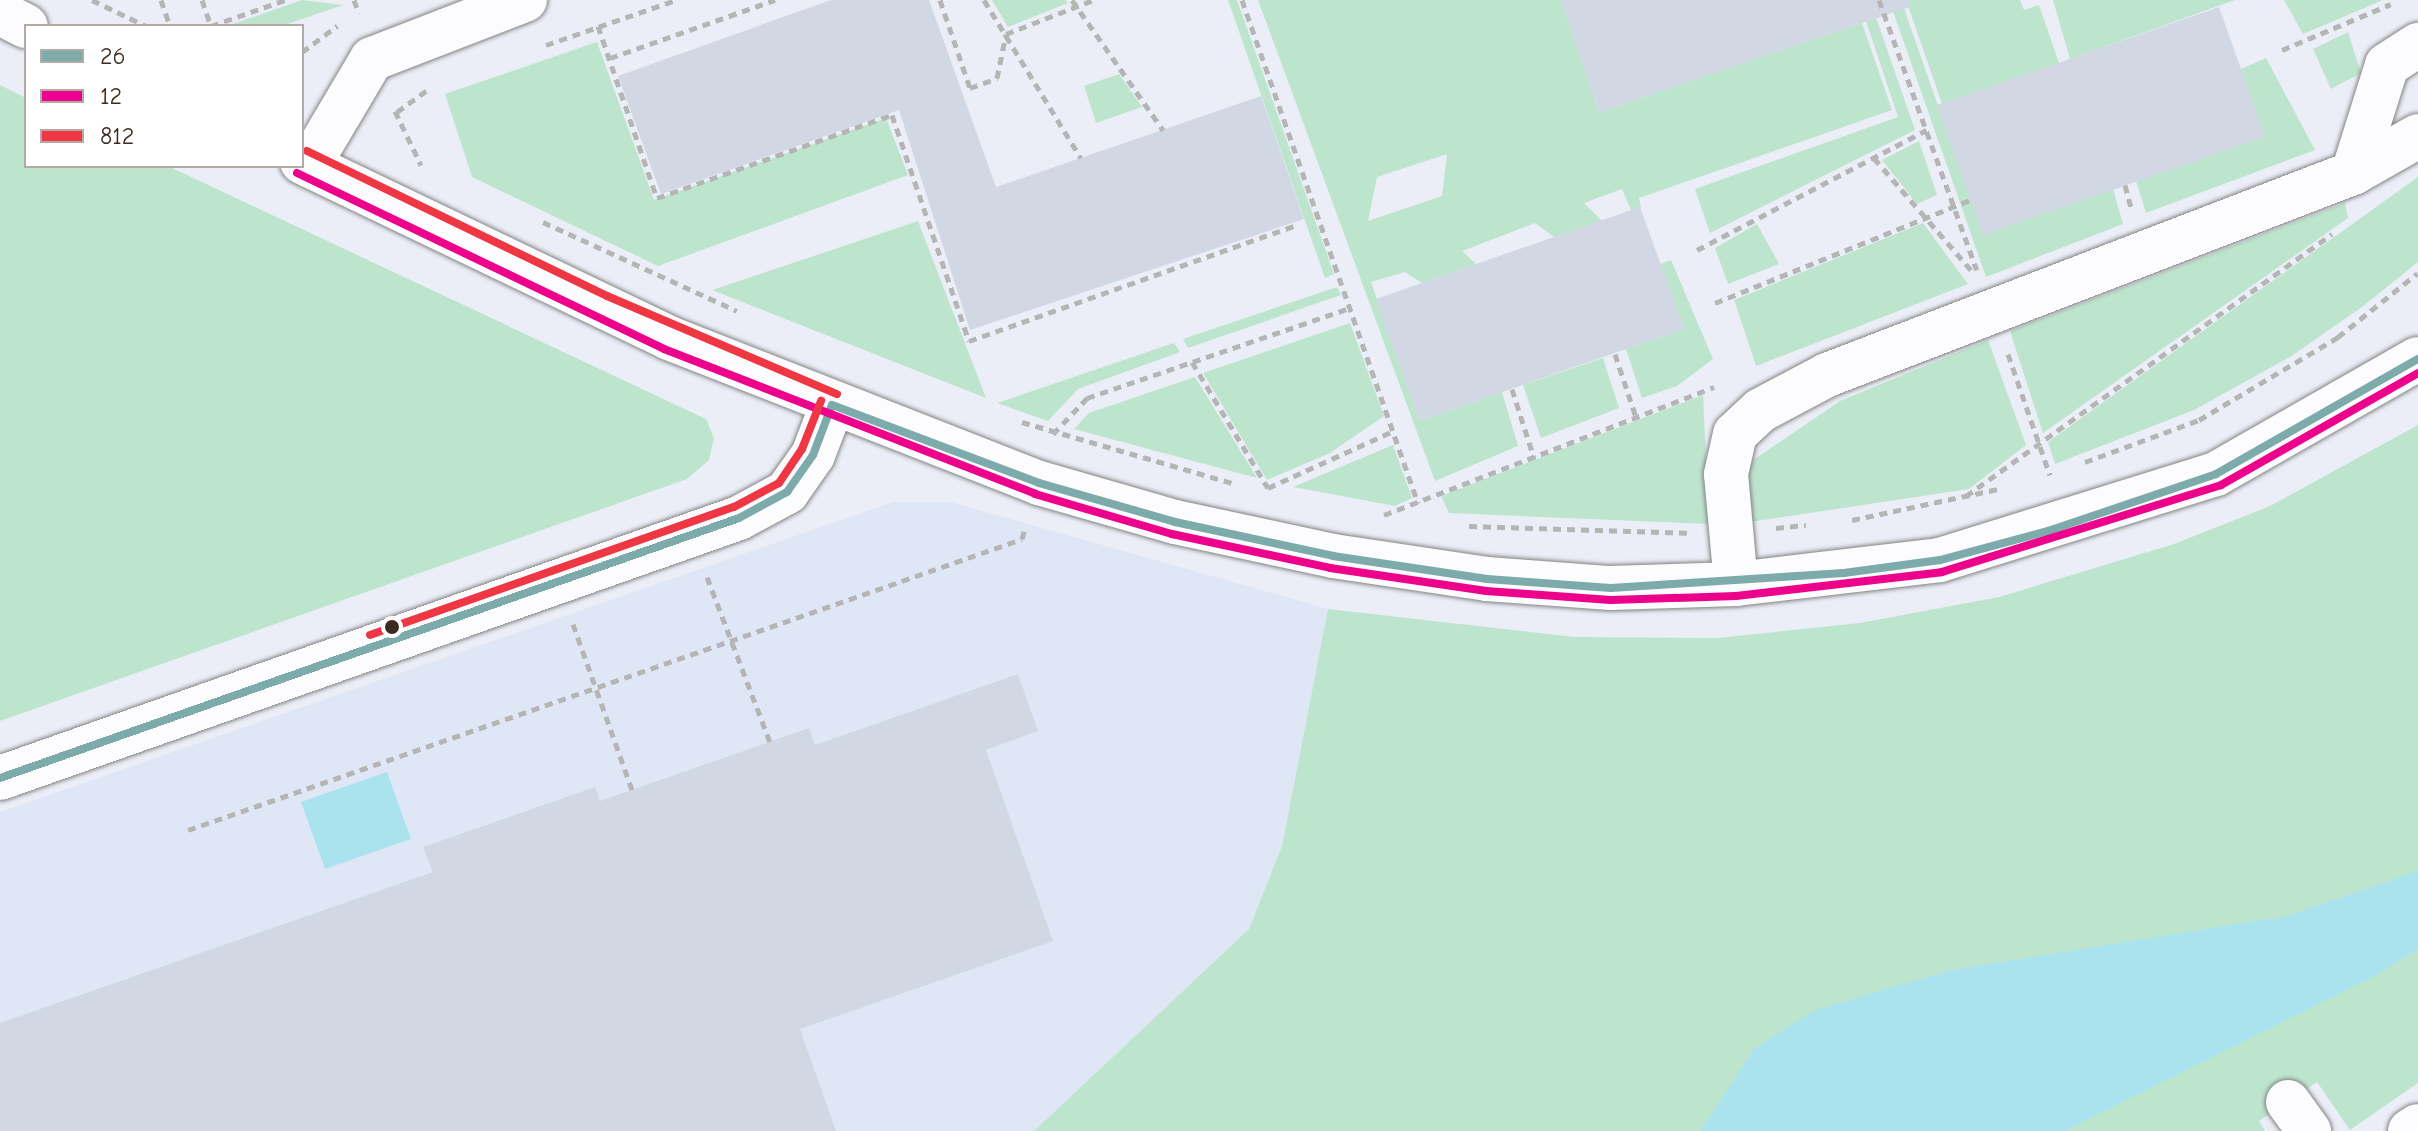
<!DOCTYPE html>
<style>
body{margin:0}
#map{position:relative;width:2418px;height:1131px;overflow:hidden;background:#ebeef6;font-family:"Comic Neue",sans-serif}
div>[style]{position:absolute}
.built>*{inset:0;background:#dfe7f7}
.green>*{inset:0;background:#bde5cd}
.water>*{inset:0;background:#aae2ee}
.building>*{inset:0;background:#d2d7e4}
.path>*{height:5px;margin-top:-2.5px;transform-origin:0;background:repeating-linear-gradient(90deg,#b6b5b5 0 8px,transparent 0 14px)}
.roads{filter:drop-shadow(0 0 2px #858384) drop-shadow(0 0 2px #858384)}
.minor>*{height:44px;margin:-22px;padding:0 22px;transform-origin:22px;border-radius:22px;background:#fcfcfe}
.major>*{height:44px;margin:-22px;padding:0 22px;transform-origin:22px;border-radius:22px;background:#fcfcfe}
.bus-1>*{height:8px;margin:-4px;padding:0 4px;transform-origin:4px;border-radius:4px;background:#7daaab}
.bus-2>*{height:8px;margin:-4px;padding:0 4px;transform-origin:4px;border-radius:4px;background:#ed028c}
.bus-3>*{height:8px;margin:-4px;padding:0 4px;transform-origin:4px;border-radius:4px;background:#ef3744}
.dots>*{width:22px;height:22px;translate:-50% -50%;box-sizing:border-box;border:4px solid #fff;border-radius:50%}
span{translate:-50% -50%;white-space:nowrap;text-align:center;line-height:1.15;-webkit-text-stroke:7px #fff;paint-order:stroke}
.legend{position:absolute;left:24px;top:24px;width:280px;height:144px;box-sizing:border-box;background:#fff;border:2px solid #b1aaa5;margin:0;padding:10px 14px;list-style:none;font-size:24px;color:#3b2a1e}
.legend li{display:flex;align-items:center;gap:16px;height:40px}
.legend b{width:40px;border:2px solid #b1aaa5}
</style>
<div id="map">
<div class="built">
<div style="clip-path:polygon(893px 502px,951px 502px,1328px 609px,1282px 846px,1249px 929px,1034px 1131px,0 1131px,0 812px)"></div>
</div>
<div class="green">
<div style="clip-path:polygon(302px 0,343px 5px,282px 26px,227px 26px)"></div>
<div style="clip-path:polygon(992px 0,1065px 0,1068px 3px,1008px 27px)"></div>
<div style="clip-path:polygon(1228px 0,1237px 0,1334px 274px,1325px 278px)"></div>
<div style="clip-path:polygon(evenodd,1258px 0,1561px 0,1599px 112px,1862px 23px,1892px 110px,1639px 198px,1641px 207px,1631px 210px,1622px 189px,1584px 203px,1602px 221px,1554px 237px,1535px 223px,1462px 251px,1476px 264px,1422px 283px,1405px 272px,1371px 282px,1419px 421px,1502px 392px,1518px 446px,1435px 481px,1258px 0,1447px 154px,1442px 196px,1368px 221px,1377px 177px,1447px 154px)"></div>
<div style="clip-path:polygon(1859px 0,1870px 0,1915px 130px,1710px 233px,1695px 189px,1898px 117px)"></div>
<div style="clip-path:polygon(1889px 0,1901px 0,1983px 234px,2113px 189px,2123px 224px,1986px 277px)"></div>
<div style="clip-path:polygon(1906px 0,2020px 0,2024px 10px,2039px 5px,2059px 63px,1942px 104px)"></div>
<div style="clip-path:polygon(2053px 0,2235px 0,2070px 59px)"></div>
<div style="clip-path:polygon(2284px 0,2383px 0,2303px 34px)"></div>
<div style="clip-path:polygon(2348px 32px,2361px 73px,2331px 89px,2313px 49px)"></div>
<div style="clip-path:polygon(597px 42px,654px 200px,886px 118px,908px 175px,658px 266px,472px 177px,445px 94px)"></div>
<div style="clip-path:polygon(2266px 58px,2315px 150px,2146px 213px,2136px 181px,2241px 69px)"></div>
<div style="clip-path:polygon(1119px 74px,1142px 107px,1096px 123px,1084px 86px)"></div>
<div style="clip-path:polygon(0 85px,26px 98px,26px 166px,168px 166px,706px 419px,714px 438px,709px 460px,687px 479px,0 721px)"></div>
<div style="clip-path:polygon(1919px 141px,1937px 195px,1917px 204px,1882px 160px)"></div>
<div style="clip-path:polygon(2418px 177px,2418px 262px,2362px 307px,2290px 357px,2194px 410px,2055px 464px,2048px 442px)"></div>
<div style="clip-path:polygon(2345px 203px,2348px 218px,2043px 433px,2010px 331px)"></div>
<div style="clip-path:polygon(918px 221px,986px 398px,712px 290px,754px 276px)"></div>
<div style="clip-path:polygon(1923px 223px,1968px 284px,1756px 366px,1734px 300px)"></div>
<div style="clip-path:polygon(1757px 224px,1779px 264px,1728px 284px,1715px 248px)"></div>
<div style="clip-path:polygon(1671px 260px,1713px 359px,1677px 386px,1642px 398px,1626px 349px,1684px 329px,1660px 264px)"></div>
<div style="clip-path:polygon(1337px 287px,1341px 295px,1188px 348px,1183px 339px)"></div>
<div style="clip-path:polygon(1350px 323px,1384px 416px,1330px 453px,1267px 480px,1203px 373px)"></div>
<div style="clip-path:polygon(1988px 340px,2026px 445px,1969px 489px,1750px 522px,1746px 465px,1840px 401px)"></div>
<div style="clip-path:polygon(1174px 343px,1180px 352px,1078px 389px,1048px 421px,997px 403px)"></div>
<div style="clip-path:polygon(1603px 358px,1619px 408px,1541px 438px,1523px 385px)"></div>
<div style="clip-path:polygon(1195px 377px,1257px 478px,1074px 429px,1089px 413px)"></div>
<div style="clip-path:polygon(1703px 395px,1709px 524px,1449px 513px,1441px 496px)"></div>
<div style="clip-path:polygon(2418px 425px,2418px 1083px,2350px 1130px,2317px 1082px,2259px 1121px,2265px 1131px,1034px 1131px,1249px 929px,1282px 846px,1328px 609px,1575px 637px,1717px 638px,1860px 623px,1999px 597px,2174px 544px,2270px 506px)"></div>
<div style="clip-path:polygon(1393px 445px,1412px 498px,1395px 506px,1293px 487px)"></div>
</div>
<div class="water">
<div style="clip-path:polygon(387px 772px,411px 839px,325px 869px,301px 802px)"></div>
<div style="clip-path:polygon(2418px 871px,2418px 949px,2379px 974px,2065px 1131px,1701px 1131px,1754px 1049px,1815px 1010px,1951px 970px,2287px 916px)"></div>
</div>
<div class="building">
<div style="clip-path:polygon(831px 0,929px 0,996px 187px,1261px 96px,1304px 219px,970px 330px,899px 110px,661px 194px,618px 76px)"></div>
<div style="clip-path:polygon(1561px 0,1909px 0,1910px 7px,1599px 112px)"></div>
<div style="clip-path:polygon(2219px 7px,2265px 137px,1983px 235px,1937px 105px)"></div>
<div style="clip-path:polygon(1640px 207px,1684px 329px,1419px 421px,1376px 299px)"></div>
<div style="clip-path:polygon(1018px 674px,1038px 731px,986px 750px,1053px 941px,800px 1029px,836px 1131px,0 1131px,0 1023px,433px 872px,423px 847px,595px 787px,600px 801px,809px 728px,815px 745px)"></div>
</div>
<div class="path">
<div style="left:92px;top:0;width:60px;rotate:25.7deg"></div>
<div style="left:161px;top:0;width:28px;rotate:71deg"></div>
<div style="left:202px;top:0;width:28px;rotate:71deg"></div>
<div style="left:211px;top:26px;width:78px;rotate:-19.4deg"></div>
<div style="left:354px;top:0;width:14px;rotate:69deg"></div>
<div style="left:940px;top:0;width:93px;rotate:71.2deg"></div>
<div style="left:970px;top:88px;width:29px;rotate:-20deg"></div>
<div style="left:997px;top:78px;width:45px;rotate:-78.4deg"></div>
<div style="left:1006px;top:34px;width:93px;rotate:-21.3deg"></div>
<div style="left:984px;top:0;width:185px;rotate:58.5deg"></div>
<div style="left:1072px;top:0;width:159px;rotate:55deg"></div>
<div style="left:1242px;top:0;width:533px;rotate:70.72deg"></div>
<div style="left:1879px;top:0;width:287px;rotate:70.1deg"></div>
<div style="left:598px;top:26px;width:182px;rotate:71.1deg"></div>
<div style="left:657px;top:198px;width:249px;rotate:-19.5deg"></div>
<div style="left:892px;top:115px;width:239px;rotate:71.2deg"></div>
<div style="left:969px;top:341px;width:345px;rotate:-19.5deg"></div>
<div style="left:546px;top:45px;width:138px;rotate:-19.1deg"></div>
<div style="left:2282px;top:50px;width:118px;rotate:-22.9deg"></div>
<div style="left:302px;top:52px;width:44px;rotate:-36.6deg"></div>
<div style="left:610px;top:58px;width:175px;rotate:-19.4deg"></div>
<div style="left:395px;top:111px;width:60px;rotate:64.3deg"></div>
<div style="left:397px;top:112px;width:39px;rotate:-36deg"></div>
<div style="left:1874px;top:158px;width:148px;rotate:49.1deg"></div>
<div style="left:2125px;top:185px;width:27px;rotate:75deg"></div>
<div style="left:543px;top:222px;width:213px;rotate:24.6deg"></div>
<div style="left:1697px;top:250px;width:259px;rotate:-27.6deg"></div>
<div style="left:1715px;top:303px;width:275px;rotate:-22deg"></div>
<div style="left:1615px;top:354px;width:66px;rotate:71.6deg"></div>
<div style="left:2008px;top:354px;width:128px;rotate:70.9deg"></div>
<div style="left:1192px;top:362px;width:147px;rotate:58.9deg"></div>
<div style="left:1268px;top:488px;width:137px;rotate:-24.5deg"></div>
<div style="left:1512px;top:389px;width:72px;rotate:72.3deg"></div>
<div style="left:1022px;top:422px;width:222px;rotate:16.2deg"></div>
<div style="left:1053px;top:434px;width:50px;rotate:-46.6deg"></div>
<div style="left:1087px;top:398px;width:278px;rotate:-18.9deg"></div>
<div style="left:2085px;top:462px;width:121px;rotate:-20.2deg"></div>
<div style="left:2199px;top:420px;width:162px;rotate:-30.8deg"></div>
<div style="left:2338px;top:337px;width:102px;rotate:-38.7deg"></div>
<div style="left:1966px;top:496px;width:450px;rotate:-35.6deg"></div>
<div style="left:1384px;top:515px;width:354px;rotate:-21.2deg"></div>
<div style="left:1852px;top:520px;width:153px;rotate:-12deg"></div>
<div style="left:1469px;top:526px;width:218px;rotate:1.8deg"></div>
<div style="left:1776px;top:528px;width:30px;rotate:-6deg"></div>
<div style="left:707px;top:577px;width:177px;rotate:69.1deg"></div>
<div style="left:573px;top:624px;width:176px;rotate:70.4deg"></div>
<div style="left:188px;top:830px;width:883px;rotate:-19.23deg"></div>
<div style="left:1022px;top:539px;width:11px;rotate:-75deg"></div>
</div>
<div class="roads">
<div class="minor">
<div style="left:309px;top:165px;width:123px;rotate:-59.3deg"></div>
<div style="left:372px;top:59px;width:164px;rotate:-21.1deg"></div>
<div style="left:2353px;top:173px;width:113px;rotate:-72.5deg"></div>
<div style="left:2387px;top:65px;width:37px;rotate:-33deg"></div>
<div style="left:1736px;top:584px;width:110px;rotate:-95.2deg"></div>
<div style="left:1726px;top:474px;width:41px;rotate:-77.3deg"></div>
<div style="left:1735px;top:434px;width:35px;rotate:-43deg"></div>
<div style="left:1761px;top:410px;width:75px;rotate:-27.9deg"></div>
<div style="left:1827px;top:375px;width:563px;rotate:-21.01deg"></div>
<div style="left:2353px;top:173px;width:75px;rotate:-29.6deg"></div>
<div style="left:0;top:778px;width:783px;rotate:-19.38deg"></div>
<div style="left:739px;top:518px;width:55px;rotate:-28.4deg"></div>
<div style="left:787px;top:492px;width:45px;rotate:-54.9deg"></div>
<div style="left:813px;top:455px;width:53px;rotate:-69.2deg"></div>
<div style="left:2288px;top:1102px;width:36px;rotate:54deg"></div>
</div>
<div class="major">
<div style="left:0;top:13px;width:29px;rotate:27deg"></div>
<div style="left:302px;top:162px;width:407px;rotate:25.6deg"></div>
<div style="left:669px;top:338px;width:397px;rotate:21.4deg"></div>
<div style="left:1039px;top:483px;width:141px;rotate:16deg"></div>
<div style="left:1175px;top:522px;width:162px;rotate:12.1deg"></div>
<div style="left:1333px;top:556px;width:156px;rotate:8.5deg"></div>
<div style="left:1487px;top:579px;width:124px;rotate:4.2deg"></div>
<div style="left:1611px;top:588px;width:125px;rotate:-1.8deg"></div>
<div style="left:1736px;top:584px;width:205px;rotate:-6.7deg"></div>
<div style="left:1940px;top:560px;width:289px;rotate:-17.3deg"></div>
<div style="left:2216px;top:474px;width:232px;rotate:-29.7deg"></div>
<div style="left:2410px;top:1131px;width:9px;rotate:-32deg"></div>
</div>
</div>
<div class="bus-1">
<div style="left:832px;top:405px;width:221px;rotate:20.6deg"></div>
<div style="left:1039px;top:483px;width:141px;rotate:16deg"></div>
<div style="left:1175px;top:522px;width:162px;rotate:12.1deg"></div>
<div style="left:1333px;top:556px;width:156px;rotate:8.5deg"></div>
<div style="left:1487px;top:579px;width:124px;rotate:4.2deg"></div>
<div style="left:1611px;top:588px;width:233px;rotate:-3.7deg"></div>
<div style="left:1844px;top:573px;width:97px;rotate:-7.7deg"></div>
<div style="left:1940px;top:560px;width:112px;rotate:-15deg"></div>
<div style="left:2048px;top:531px;width:177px;rotate:-18.7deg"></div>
<div style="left:2216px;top:474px;width:232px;rotate:-29.7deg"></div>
<div style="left:0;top:778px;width:783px;rotate:-19.38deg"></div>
<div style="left:739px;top:518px;width:55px;rotate:-28.4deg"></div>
<div style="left:787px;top:492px;width:45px;rotate:-54.9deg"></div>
<div style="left:813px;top:455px;width:53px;rotate:-69.2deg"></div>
</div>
<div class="bus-2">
<div style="left:297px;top:173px;width:407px;rotate:25.6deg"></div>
<div style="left:664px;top:349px;width:398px;rotate:21.3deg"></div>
<div style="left:1035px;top:494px;width:143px;rotate:16.3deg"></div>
<div style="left:1172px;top:534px;width:162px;rotate:12.1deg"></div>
<div style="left:1330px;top:568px;width:158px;rotate:8.4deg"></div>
<div style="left:1486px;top:591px;width:125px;rotate:4.1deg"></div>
<div style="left:1611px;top:600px;width:125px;rotate:-1.8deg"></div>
<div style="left:1736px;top:596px;width:207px;rotate:-6.6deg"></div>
<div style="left:1942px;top:572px;width:292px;rotate:-17.3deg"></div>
<div style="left:2221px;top:485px;width:227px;rotate:-29.6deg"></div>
</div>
<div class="bus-3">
<div style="left:307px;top:151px;width:333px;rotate:25.8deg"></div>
<div style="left:607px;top:296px;width:250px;rotate:23.1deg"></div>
<div style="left:370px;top:635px;width:386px;rotate:-19.4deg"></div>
<div style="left:734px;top:507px;width:51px;rotate:-28.1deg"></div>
<div style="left:779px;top:483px;width:41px;rotate:-55.9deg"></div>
<div style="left:802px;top:449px;width:52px;rotate:-68.4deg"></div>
</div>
<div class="dots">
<div style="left:392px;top:627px;background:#3b2a1e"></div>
</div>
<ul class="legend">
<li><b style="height:10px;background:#7daaab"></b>26</li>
<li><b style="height:10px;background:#ed028c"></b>12</li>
<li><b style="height:10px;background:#ef3744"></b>812</li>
</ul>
</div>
